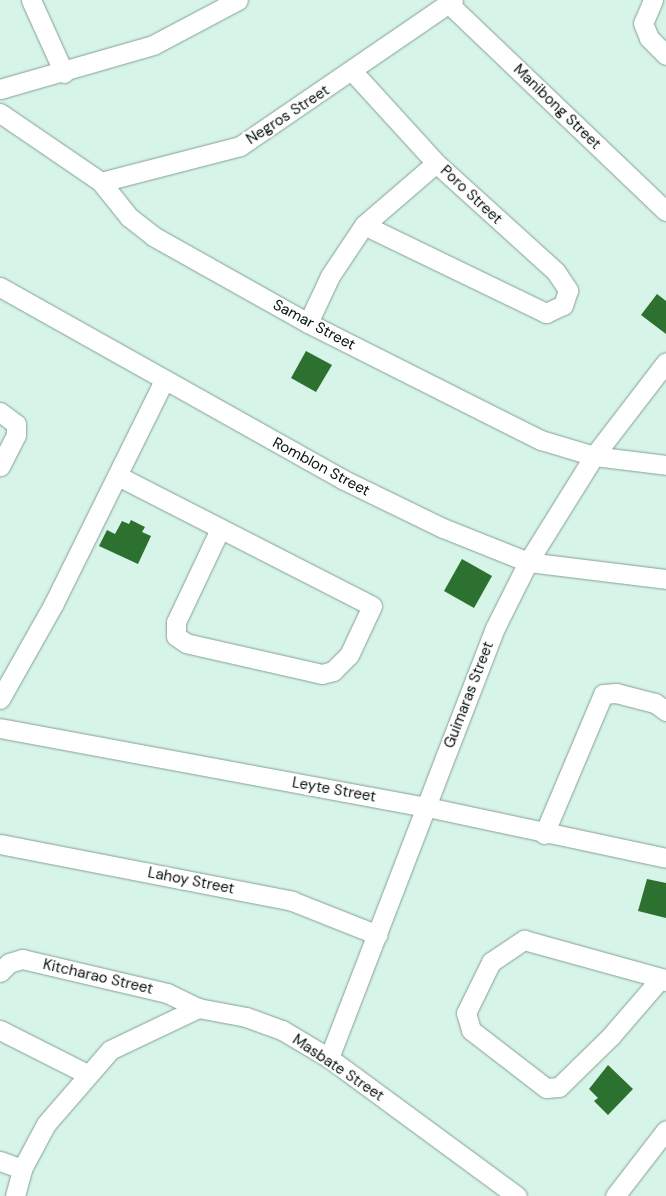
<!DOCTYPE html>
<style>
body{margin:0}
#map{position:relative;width:666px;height:1196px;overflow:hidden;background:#d6f4e7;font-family:"DM Sans",sans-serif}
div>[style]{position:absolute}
.building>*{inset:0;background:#2c712f}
.roads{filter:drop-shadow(0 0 1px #84a094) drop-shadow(0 0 1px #84a094)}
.minor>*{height:19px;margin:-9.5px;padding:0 9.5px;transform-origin:9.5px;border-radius:9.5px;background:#fff}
span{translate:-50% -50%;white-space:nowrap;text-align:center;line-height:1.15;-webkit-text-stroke:4.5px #fff;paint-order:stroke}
.street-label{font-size:15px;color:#06110c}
</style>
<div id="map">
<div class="building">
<div style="clip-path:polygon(657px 294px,666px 301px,666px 334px,641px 315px)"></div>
<div style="clip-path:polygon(306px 351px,332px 365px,316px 392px,291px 378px)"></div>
<div style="clip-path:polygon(131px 520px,145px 527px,142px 532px,151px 536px,138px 564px,99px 546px,107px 530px,115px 534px,122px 521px,129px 524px)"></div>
<div style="clip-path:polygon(462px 559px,492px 576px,474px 608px,444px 591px)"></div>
<div style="clip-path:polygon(647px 879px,666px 883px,666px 918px,638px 911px)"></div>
<div style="clip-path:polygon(608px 1065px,633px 1089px,608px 1115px,594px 1101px,598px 1098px,589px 1089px)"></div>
</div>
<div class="roads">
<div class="minor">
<div style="left:31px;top:0;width:80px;rotate:65.7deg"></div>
<div style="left:653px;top:0;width:25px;rotate:113deg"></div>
<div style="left:643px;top:23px;width:16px;rotate:68deg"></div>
<div style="left:649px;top:38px;width:24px;rotate:45deg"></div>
<div style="left:448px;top:3px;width:301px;rotate:43.7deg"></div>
<div style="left:353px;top:72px;width:123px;rotate:47.6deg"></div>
<div style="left:436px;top:163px;width:162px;rotate:42.2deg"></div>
<div style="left:556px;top:272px;width:22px;rotate:56deg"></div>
<div style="left:568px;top:290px;width:16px;rotate:108deg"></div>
<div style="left:563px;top:305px;width:19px;rotate:155deg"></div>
<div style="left:546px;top:313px;width:202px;rotate:-154.2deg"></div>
<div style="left:0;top:89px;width:159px;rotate:-16deg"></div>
<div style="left:153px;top:45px;width:96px;rotate:-27.9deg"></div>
<div style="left:0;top:113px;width:122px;rotate:34.3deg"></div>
<div style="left:101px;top:182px;width:45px;rotate:51.3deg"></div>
<div style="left:129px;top:217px;width:31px;rotate:38deg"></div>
<div style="left:153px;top:236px;width:178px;rotate:29.3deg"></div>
<div style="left:308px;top:323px;width:261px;rotate:26.7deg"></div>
<div style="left:541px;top:440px;width:55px;rotate:16.8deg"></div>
<div style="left:594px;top:456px;width:73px;rotate:7.1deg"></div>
<div style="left:101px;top:182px;width:144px;rotate:-14.5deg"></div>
<div style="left:240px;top:146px;width:258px;rotate:-34.4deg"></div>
<div style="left:0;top:287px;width:392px;rotate:29.3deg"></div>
<div style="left:342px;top:479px;width:112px;rotate:25.9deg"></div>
<div style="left:443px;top:528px;width:92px;rotate:21.8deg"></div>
<div style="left:528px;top:562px;width:139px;rotate:7deg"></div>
<div style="left:308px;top:323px;width:52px;rotate:-64.9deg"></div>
<div style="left:330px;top:276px;width:61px;rotate:-56.3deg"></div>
<div style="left:364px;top:225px;width:95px;rotate:-40.7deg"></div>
<div style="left:0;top:412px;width:20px;rotate:37deg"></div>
<div style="left:16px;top:424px;width:11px;rotate:90deg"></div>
<div style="left:16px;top:435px;width:35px;rotate:117deg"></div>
<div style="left:118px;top:476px;width:285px;rotate:27.1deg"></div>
<div style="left:372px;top:606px;width:54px;rotate:115.1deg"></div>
<div style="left:349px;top:655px;width:23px;rotate:135deg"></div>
<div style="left:333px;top:671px;width:11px;rotate:165deg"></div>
<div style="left:322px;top:674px;width:139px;rotate:-167.2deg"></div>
<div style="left:186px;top:643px;width:12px;rotate:-145deg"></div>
<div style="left:176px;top:636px;width:14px;rotate:-90deg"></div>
<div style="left:176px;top:622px;width:101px;rotate:-64.7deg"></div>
<div style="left:0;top:699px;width:110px;rotate:-60.6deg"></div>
<div style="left:54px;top:603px;width:246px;rotate:-63.7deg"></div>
<div style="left:0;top:728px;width:434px;rotate:10.5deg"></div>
<div style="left:427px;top:807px;width:244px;rotate:12deg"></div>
<div style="left:544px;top:834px;width:152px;rotate:-67.1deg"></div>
<div style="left:603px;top:694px;width:13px;rotate:-4deg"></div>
<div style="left:616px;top:693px;width:40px;rotate:14.4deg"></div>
<div style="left:655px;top:703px;width:14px;rotate:36deg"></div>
<div style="left:0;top:844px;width:298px;rotate:11deg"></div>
<div style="left:292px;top:901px;width:92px;rotate:21.6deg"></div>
<div style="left:0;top:972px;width:13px;rotate:-45deg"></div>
<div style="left:9px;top:963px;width:14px;rotate:-17deg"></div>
<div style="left:22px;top:959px;width:149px;rotate:13.2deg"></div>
<div style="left:167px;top:993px;width:34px;rotate:26deg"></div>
<div style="left:661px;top:978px;width:77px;rotate:130.8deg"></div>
<div style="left:611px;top:1036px;width:73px;rotate:135.6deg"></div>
<div style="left:559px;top:1087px;width:13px;rotate:176deg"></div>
<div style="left:546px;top:1088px;width:95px;rotate:-142.3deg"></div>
<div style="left:471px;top:1030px;width:18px;rotate:-106deg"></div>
<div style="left:466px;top:1013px;width:57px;rotate:-63.9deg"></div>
<div style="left:491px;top:962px;width:40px;rotate:-34deg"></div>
<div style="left:524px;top:940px;width:142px;rotate:15.5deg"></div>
<div style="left:661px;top:978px;width:6px;rotate:31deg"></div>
<div style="left:0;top:1030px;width:97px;rotate:26.8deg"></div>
<div style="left:329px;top:1058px;width:461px;rotate:-68.9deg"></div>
<div style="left:495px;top:628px;width:74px;rotate:-63.4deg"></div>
<div style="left:528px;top:562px;width:125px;rotate:-58.1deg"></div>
<div style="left:594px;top:456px;width:118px;rotate:-52.5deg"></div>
<div style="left:0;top:1161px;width:23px;rotate:20deg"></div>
<div style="left:15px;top:1196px;width:28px;rotate:-75deg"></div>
<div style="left:22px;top:1169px;width:51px;rotate:-61.9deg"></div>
<div style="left:46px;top:1124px;width:98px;rotate:-49.1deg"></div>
<div style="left:110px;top:1050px;width:98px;rotate:-25.5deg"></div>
<div style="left:198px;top:1008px;width:49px;rotate:10.6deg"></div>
<div style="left:246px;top:1017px;width:38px;rotate:20deg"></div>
<div style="left:282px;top:1030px;width:55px;rotate:30.8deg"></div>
<div style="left:329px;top:1058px;width:233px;rotate:36.3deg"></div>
<div style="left:615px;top:1196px;width:83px;rotate:-52.3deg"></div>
</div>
</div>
<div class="street-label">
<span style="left:557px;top:107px;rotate:44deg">Manibong Street</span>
<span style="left:288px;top:115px;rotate:-33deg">Negros Street</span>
<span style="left:471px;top:195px;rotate:43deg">Poro Street</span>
<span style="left:314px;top:325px;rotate:28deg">Samar Street</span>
<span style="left:321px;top:467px;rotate:28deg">Romblon Street</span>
<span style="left:469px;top:695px;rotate:-69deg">Guimaras Street</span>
<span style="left:334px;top:790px;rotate:10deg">Leyte Street</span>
<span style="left:191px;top:881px;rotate:11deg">Lahoy Street</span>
<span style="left:98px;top:977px;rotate:13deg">Kitcharao Street</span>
<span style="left:338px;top:1068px;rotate:34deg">Masbate Street</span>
</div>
</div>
